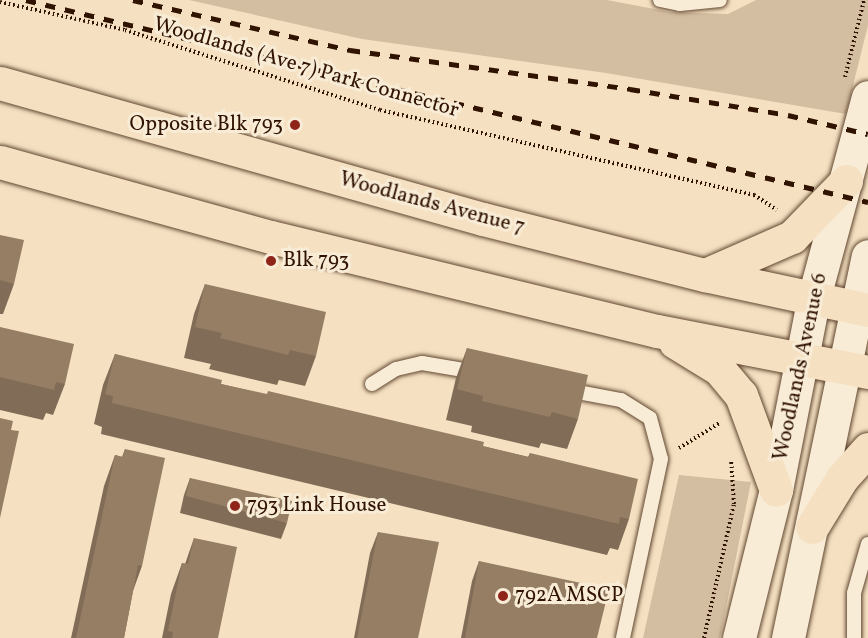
<!DOCTYPE html>
<style>
body{margin:0}
#map{position:relative;width:868px;height:638px;overflow:hidden;background:#f5e1c2;font-family:Vollkorn,serif}
div>[style]{position:absolute}
.green>*{inset:0;background:#d4bea1}
.path>*{height:4px;margin-top:-2px;transform-origin:0;background:repeating-linear-gradient(90deg,#301300 0 1.5px,transparent 0 4.5px)}
.roads{filter:drop-shadow(0 0 2px #614630) drop-shadow(0 0 2px #614630)}
.service>*{height:14px;margin:-7px;padding:0 7px;transform-origin:7px;border-radius:7px;background:#f8ecd7}
.tertiary>*{height:33px;margin:-16.5px;padding:0 16.5px;transform-origin:16.5px;border-radius:16.5px;background:#f8ecd7}
.primary>*{height:33px;margin:-16.5px;padding:0 16.5px;transform-origin:16.5px;border-radius:16.5px;background:#f5e1c2}
.rail>*{height:4.5px;margin-top:-2.25px;transform-origin:0;background:repeating-linear-gradient(90deg,#301300 0 10px,transparent 0 20px)}
.wall>*{inset:0;background:#816c57}
.building>*{inset:0;background:#967e65}
.dots>*{width:16px;height:16px;translate:-50% -50%;box-sizing:border-box;border:3px solid #f8ecd7;border-radius:50%}
span{translate:-50% -50%;white-space:nowrap;text-align:center;line-height:1.15;-webkit-text-stroke:6px #f8ecd7;paint-order:stroke}
.street-label{font-size:21px;color:#301300}
.poi-label{font-size:21px;color:#301300}
.right{translate:-100% -50%;text-align:right}
.left{translate:0 -50%;text-align:left}
</style>
<div id="map">
<div class="green">
<div style="clip-path:polygon(189px 0,607px 0,670px 12px,728px 14px,756px 0,868px 0,868px 25px,846px 114px,606px 73px,362px 39px)"></div>
<div style="clip-path:polygon(679px 475px,751px 482px,720px 638px,643px 638px)"></div>
</div>
<div class="path">
<div style="left:0;top:2px;width:128px;rotate:12.6deg"></div>
<div style="left:125px;top:30px;width:267px;rotate:17.4deg"></div>
<div style="left:380px;top:110px;width:384px;rotate:12.8deg"></div>
<div style="left:754px;top:195px;width:27px;rotate:33deg"></div>
<div style="left:845px;top:77px;width:79px;rotate:-76.1deg"></div>
<div style="left:679px;top:448px;width:49px;rotate:-31.8deg"></div>
<div style="left:704px;top:638px;width:137px;rotate:-77.4deg"></div>
<div style="left:734px;top:504px;width:45px;rotate:-93.8deg"></div>
</div>
<div class="roads">
<div class="service">
<div style="left:660px;top:0;width:20px;rotate:11deg"></div>
<div style="left:680px;top:4px;width:40px;rotate:-5.7deg"></div>
<div style="left:372px;top:384px;width:28px;rotate:-32deg"></div>
<div style="left:396px;top:369px;width:27px;rotate:-13deg"></div>
<div style="left:422px;top:363px;width:54px;rotate:9.6deg"></div>
<div style="left:567px;top:390px;width:55px;rotate:10.5deg"></div>
<div style="left:621px;top:400px;width:34px;rotate:32deg"></div>
<div style="left:650px;top:418px;width:42px;rotate:75deg"></div>
<div style="left:661px;top:459px;width:183px;rotate:102deg"></div>
<div style="left:854px;top:638px;width:45px;rotate:-90deg"></div>
<div style="left:854px;top:593px;width:51px;rotate:-74.1deg"></div>
</div>
<div class="tertiary">
<div style="left:739px;top:638px;width:153px;rotate:-76deg"></div>
<div style="left:776px;top:490px;width:197px;rotate:-78.9deg"></div>
<div style="left:814px;top:297px;width:207px;rotate:-74.9deg"></div>
<div style="left:788px;top:638px;width:390px;rotate:-78.2deg"></div>
</div>
<div class="primary">
<div style="left:0;top:83px;width:502px;rotate:15.73deg"></div>
<div style="left:483px;top:219px;width:229px;rotate:14.2deg"></div>
<div style="left:705px;top:275px;width:167px;rotate:12.1deg"></div>
<div style="left:0;top:162px;width:281px;rotate:15.5deg"></div>
<div style="left:271px;top:237px;width:397px;rotate:13.7deg"></div>
<div style="left:657px;top:331px;width:215px;rotate:11deg"></div>
<div style="left:705px;top:275px;width:95px;rotate:-23.6deg"></div>
<div style="left:792px;top:237px;width:78px;rotate:-46deg"></div>
<div style="left:675px;top:342px;width:52px;rotate:31.5deg"></div>
<div style="left:719px;top:369px;width:34px;rotate:50deg"></div>
<div style="left:741px;top:395px;width:101px;rotate:69.8deg"></div>
<div style="left:812px;top:527px;width:57px;rotate:-58.5deg"></div>
<div style="left:842px;top:478px;width:39px;rotate:-48deg"></div>
</div>
</div>
<div class="rail">
<div style="left:26px;top:0;width:866px;rotate:13.49deg"></div>
<div style="left:133px;top:0;width:223px;rotate:13deg"></div>
<div style="left:350px;top:50px;width:283px;rotate:7.9deg"></div>
<div style="left:630px;top:89px;width:160px;rotate:9.3deg"></div>
<div style="left:788px;top:115px;width:82px;rotate:13.4deg"></div>
</div>
<div class="wall">
<div style="clip-path:polygon(0 235px,14px 284px,3px 314px,0 314px)"></div>
<div style="clip-path:polygon(205px 284px,316px 356px,305px 386px,279px 380px,277px 385px,209px 369px,211px 364px,184px 358px,194px 314px)"></div>
<div style="clip-path:polygon(0 327px,65px 384px,53px 415px,46px 413px,43px 420px,0 410px)"></div>
<div style="clip-path:polygon(467px 348px,578px 419px,567px 449px,541px 443px,539px 448px,471px 432px,472px 426px,446px 420px,456px 378px)"></div>
<div style="clip-path:polygon(115px 354px,221px 384px,528px 457px,530px 453px,629px 519px,618px 550px,610px 548px,607px 555px,101px 434px,102px 427px,94px 424px,103px 385px)"></div>
<div style="clip-path:polygon(125px 449px,142px 566px,133px 591px,124px 638px,71px 638px,104px 486px,115px 455px,122px 457px)"></div>
<div style="clip-path:polygon(190px 478px,287px 523px,281px 539px,180px 513px,184px 495px)"></div>
<div style="clip-path:polygon(378px 532px,418px 638px,354px 638px,370px 553px)"></div>
<div style="clip-path:polygon(194px 538px,218px 638px,162px 638px,171px 594px,182px 563px,185px 564px)"></div>
<div style="clip-path:polygon(479px 561px,597px 638px,461px 638px,472px 581px)"></div>
</div>
<div class="building">
<div style="clip-path:polygon(0 235px,24px 240px,14px 284px,0 280px)"></div>
<div style="clip-path:polygon(205px 284px,326px 312px,316px 356px,290px 350px,288px 355px,220px 338px,222px 333px,195px 327px)"></div>
<div style="clip-path:polygon(0 327px,74px 344px,65px 384px,56px 382px,54px 390px,0 377px)"></div>
<div style="clip-path:polygon(467px 348px,588px 375px,578px 419px,552px 412px,550px 417px,482px 401px,483px 396px,457px 389px)"></div>
<div style="clip-path:polygon(115px 354px,222px 380px,221px 384px,267px 394px,268px 391px,484px 442px,483px 446px,529px 457px,530px 453px,638px 479px,629px 519px,620px 517px,619px 524px,112px 403px,113px 396px,105px 394px)"></div>
<div style="clip-path:polygon(0 418px,13px 421px,11px 430px,19px 431px,0 518px)"></div>
<div style="clip-path:polygon(125px 449px,165px 458px,142px 566px,138px 565px,124px 638px,76px 638px,115px 455px,123px 457px)"></div>
<div style="clip-path:polygon(190px 478px,292px 501px,287px 523px,186px 496px)"></div>
<div style="clip-path:polygon(378px 532px,439px 542px,418px 638px,357px 638px)"></div>
<div style="clip-path:polygon(194px 538px,237px 547px,218px 638px,172px 638px,173px 632px,168px 631px,182px 563px,188px 564px)"></div>
<div style="clip-path:polygon(479px 561px,609px 589px,597px 638px,465px 638px)"></div>
</div>
<div class="dots">
<div style="left:295px;top:125px;background:#8f2418"></div>
<div style="left:271px;top:261px;background:#8f2418"></div>
<div style="left:235px;top:506px;background:#8f2418"></div>
<div style="left:503px;top:596px;background:#8f2418"></div>
</div>
<div class="street-label">
<span style="left:306px;top:68px;rotate:16deg">Woodlands (Ave 7) Park Connector</span>
<span style="left:432px;top:204px;rotate:15deg">Woodlands Avenue 7</span>
<span style="left:801px;top:367px;rotate:-78deg">Woodlands Avenue 6</span>
</div>
<div class="poi-label">
<span class="right" style="left:283px;top:125px">Opposite Blk 793</span>
<span class="left" style="left:283px;top:261px">Blk 793</span>
<span class="left" style="left:247px;top:506px">793 Link House</span>
<span class="left" style="left:515px;top:596px">792A MSCP</span>
</div>
</div>
